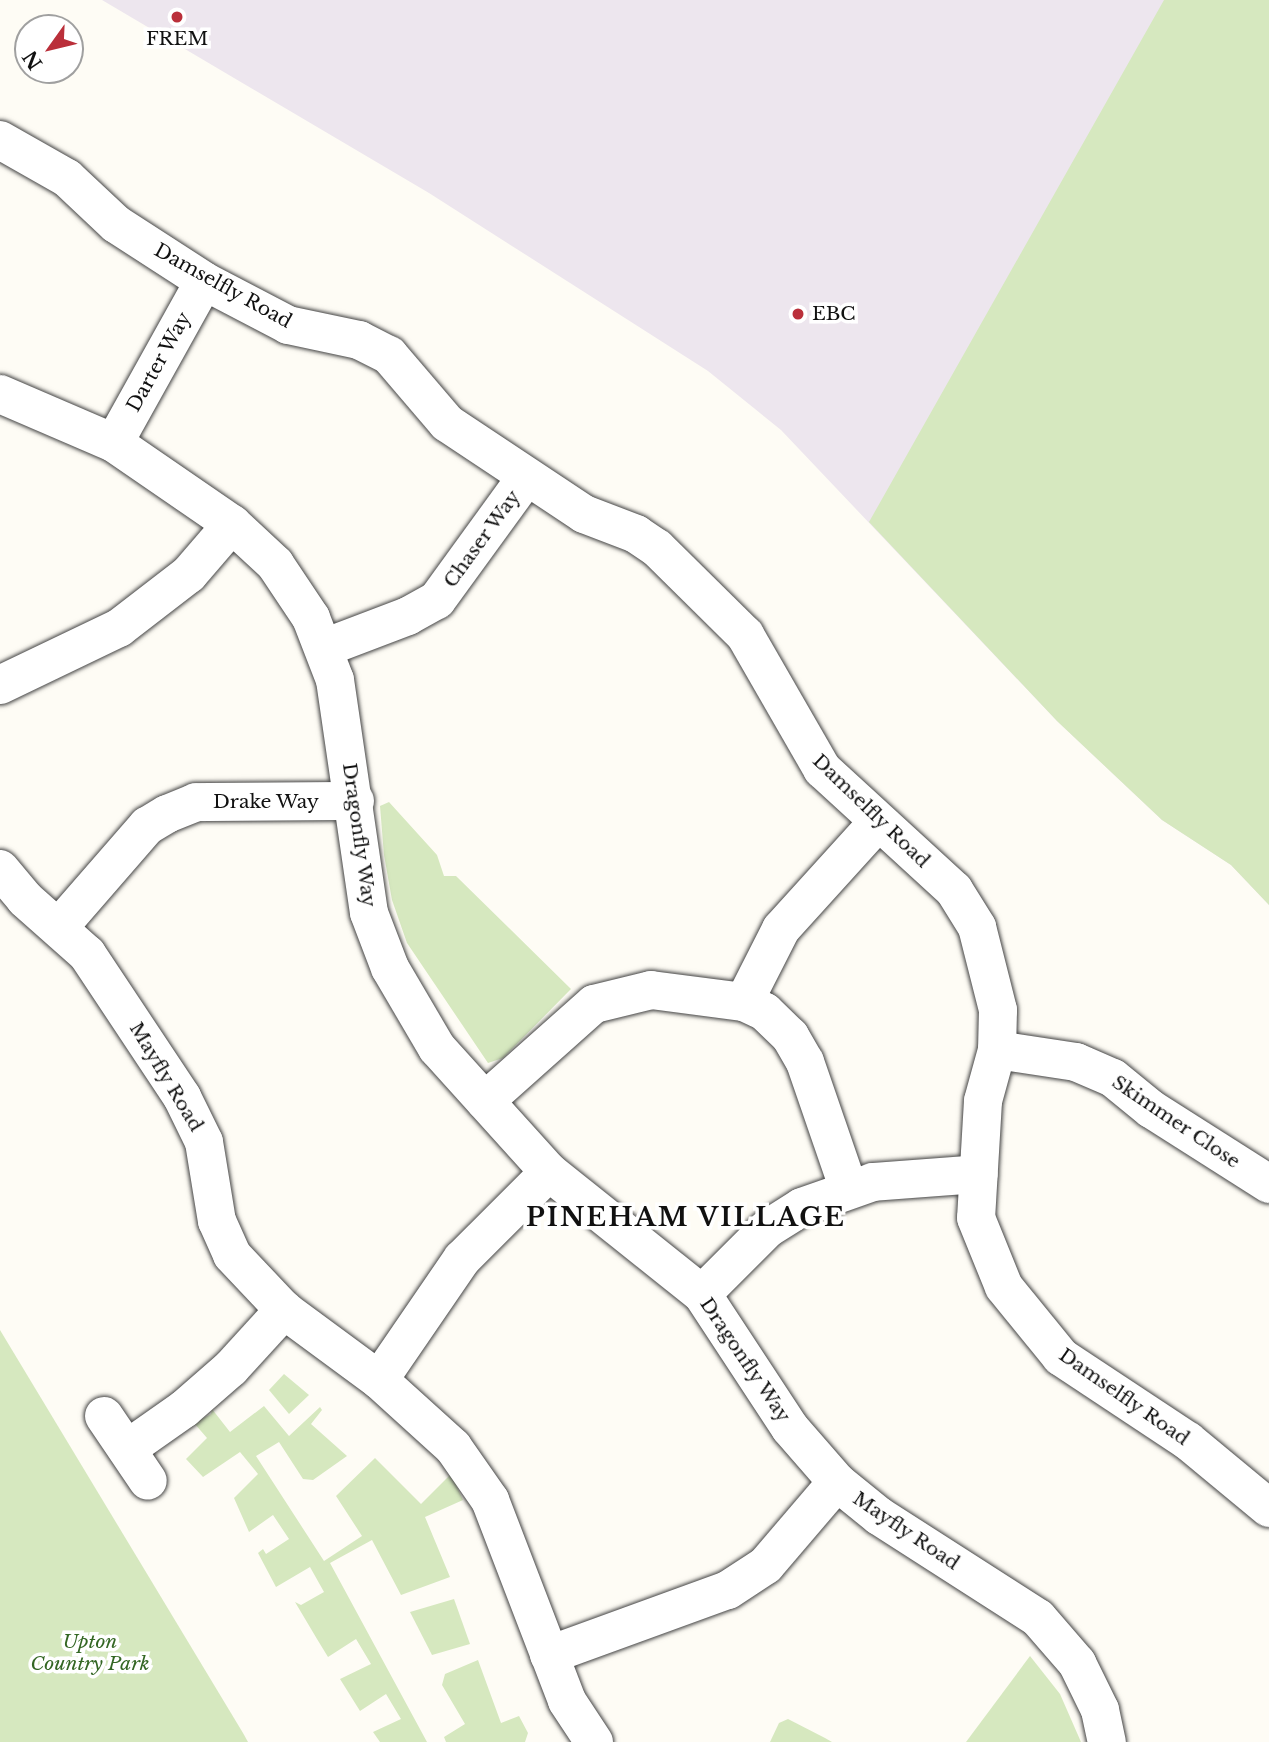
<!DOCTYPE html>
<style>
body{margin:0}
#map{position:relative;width:1269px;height:1742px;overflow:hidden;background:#fefcf5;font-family:"Libre Baskerville",serif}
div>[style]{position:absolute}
.industrial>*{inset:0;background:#ede6ee}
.green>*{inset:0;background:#d6e8bf}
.roads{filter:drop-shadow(0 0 2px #444) drop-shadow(0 0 2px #444)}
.minor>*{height:38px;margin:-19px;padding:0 19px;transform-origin:19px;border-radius:19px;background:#fff}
.dots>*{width:19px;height:19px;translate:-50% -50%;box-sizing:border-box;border:4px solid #fff;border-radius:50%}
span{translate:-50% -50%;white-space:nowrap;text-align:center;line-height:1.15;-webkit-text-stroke:7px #fff;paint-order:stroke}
.poi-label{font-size:19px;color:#111}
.left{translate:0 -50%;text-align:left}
.street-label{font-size:19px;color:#111}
.park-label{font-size:19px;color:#336623;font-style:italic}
.district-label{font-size:26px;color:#111;font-weight:700;letter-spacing:2px}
.north{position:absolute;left:14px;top:14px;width:70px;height:70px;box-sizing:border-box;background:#fff;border:2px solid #a0a0a0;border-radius:50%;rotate:236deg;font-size:19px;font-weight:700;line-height:28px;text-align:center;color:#111}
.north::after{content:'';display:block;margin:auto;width:24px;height:32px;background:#ba2f3a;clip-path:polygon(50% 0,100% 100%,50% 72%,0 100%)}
</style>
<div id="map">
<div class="industrial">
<div style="clip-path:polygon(102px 0,1269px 0,1269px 905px,1231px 865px,1162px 820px,1057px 721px,781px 430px,708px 371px,429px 193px)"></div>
</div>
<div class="green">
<div style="clip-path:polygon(1164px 0,1269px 0,1269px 905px,1231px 865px,1162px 820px,1057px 721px,869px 522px)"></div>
<div style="clip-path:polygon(389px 802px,437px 855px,444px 876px,456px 876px,571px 989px,503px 1058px,488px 1063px,407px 943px,392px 900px,384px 855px,380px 806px)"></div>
<div style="clip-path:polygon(0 1330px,243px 1733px,248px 1742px,0 1742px)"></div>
<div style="clip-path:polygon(284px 1374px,309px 1395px,289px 1414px,269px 1390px)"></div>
<div style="clip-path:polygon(264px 1406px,289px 1436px,320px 1407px,322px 1410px,311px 1424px,347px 1456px,313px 1480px,303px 1479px,279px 1442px,256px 1456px,324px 1561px,362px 1536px,336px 1496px,375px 1458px,421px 1504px,451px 1474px,463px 1500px,425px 1517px,450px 1577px,401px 1595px,372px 1540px,330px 1563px,427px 1742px,380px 1742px,373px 1732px,401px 1719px,386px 1694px,360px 1711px,340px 1679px,371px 1664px,356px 1639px,328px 1657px,317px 1639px,295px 1602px,301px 1605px,324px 1592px,310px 1567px,276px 1587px,258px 1553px,263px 1549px,266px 1554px,289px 1539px,273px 1515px,249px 1532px,234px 1498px,258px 1474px,240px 1452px,203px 1477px,186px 1459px,207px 1438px,194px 1423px,211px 1414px,212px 1409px,230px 1432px)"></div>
<div style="clip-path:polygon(454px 1599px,470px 1644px,432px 1655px,410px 1612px)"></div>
<div style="clip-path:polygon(1030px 1656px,1060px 1694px,1081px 1742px,966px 1742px)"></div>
<div style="clip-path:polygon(478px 1660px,501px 1723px,519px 1716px,528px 1733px,525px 1742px,446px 1742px,444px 1737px,465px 1724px,442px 1685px,445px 1674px)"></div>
<div style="clip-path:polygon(788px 1719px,825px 1738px,832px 1742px,770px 1742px,779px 1723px)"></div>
</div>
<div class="roads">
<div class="minor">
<div style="left:0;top:140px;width:77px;rotate:29.6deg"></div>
<div style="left:67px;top:178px;width:67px;rotate:43.2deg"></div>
<div style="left:116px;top:224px;width:105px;rotate:32.9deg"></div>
<div style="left:204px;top:281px;width:95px;rotate:27.6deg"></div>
<div style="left:288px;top:325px;width:73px;rotate:11.9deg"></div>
<div style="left:359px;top:340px;width:34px;rotate:27deg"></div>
<div style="left:389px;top:355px;width:89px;rotate:49.5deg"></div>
<div style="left:447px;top:423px;width:164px;rotate:33.6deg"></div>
<div style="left:584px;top:514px;width:56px;rotate:21deg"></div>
<div style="left:636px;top:534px;width:25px;rotate:34deg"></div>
<div style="left:657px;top:548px;width:124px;rotate:44.7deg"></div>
<div style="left:745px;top:635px;width:155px;rotate:60.1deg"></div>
<div style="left:822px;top:769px;width:179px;rotate:42.5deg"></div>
<div style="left:954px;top:890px;width:44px;rotate:58.1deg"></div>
<div style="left:977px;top:927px;width:86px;rotate:75.8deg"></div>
<div style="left:998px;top:1010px;width:40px;rotate:91.4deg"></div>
<div style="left:997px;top:1050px;width:53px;rotate:105.4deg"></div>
<div style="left:983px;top:1101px;width:117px;rotate:93.4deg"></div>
<div style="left:976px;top:1218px;width:74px;rotate:67.9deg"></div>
<div style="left:1004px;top:1287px;width:90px;rotate:50.8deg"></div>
<div style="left:1061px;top:1357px;width:152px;rotate:33.5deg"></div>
<div style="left:1188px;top:1441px;width:105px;rotate:39.6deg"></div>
<div style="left:0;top:394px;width:124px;rotate:23.3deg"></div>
<div style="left:114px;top:443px;width:143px;rotate:34.5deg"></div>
<div style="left:232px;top:524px;width:59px;rotate:42.9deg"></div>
<div style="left:275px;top:564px;width:65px;rotate:56.3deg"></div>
<div style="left:311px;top:618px;width:66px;rotate:68.8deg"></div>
<div style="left:335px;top:680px;width:235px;rotate:81.7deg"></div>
<div style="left:369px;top:913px;width:59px;rotate:69.1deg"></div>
<div style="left:390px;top:968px;width:93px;rotate:59.6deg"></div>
<div style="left:437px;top:1048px;width:167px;rotate:47.9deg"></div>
<div style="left:549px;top:1172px;width:196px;rotate:38.6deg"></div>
<div style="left:702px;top:1294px;width:160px;rotate:56.7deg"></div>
<div style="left:790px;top:1428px;width:72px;rotate:49deg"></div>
<div style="left:837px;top:1482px;width:54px;rotate:39deg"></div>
<div style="left:879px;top:1516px;width:189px;rotate:32.7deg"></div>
<div style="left:1038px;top:1618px;width:60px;rotate:49.1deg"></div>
<div style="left:1077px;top:1663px;width:52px;rotate:63.9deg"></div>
<div style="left:1100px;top:1710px;width:33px;rotate:78deg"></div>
<div style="left:114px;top:443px;width:185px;rotate:-60.9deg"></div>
<div style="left:324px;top:648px;width:90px;rotate:-20.9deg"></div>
<div style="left:408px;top:616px;width:33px;rotate:-29deg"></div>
<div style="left:437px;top:600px;width:150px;rotate:-54deg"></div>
<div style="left:0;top:685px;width:132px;rotate:-25.6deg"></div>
<div style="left:119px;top:628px;width:88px;rotate:-37.6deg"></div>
<div style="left:189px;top:574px;width:66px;rotate:-49.3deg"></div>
<div style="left:0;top:869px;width:39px;rotate:50deg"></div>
<div style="left:25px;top:899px;width:83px;rotate:41.6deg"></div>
<div style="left:87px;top:954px;width:172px;rotate:56.4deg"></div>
<div style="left:182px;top:1097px;width:50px;rotate:63.9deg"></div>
<div style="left:204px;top:1142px;width:80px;rotate:80.7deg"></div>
<div style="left:217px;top:1221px;width:37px;rotate:66deg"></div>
<div style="left:232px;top:1255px;width:76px;rotate:46.6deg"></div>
<div style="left:284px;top:1310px;width:118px;rotate:36.4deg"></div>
<div style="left:379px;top:1380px;width:100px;rotate:42.2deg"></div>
<div style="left:453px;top:1447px;width:65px;rotate:55.1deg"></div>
<div style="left:490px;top:1500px;width:215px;rotate:69deg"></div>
<div style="left:567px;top:1701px;width:49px;rotate:56.6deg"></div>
<div style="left:60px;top:926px;width:133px;rotate:-49deg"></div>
<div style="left:147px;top:826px;width:23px;rotate:-31deg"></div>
<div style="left:167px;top:814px;width:31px;rotate:-22deg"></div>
<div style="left:196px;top:802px;width:159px;rotate:-0.4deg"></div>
<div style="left:744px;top:1002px;width:82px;rotate:-63.1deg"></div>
<div style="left:781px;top:929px;width:144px;rotate:-47.8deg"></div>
<div style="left:997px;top:1050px;width:80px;rotate:8.6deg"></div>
<div style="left:1076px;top:1062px;width:40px;rotate:23.4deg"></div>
<div style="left:1113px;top:1078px;width:49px;rotate:39.2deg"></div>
<div style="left:1151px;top:1109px;width:140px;rotate:32.4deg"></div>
<div style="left:485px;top:1101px;width:146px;rotate:-41.7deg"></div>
<div style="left:594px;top:1004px;width:59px;rotate:-13.8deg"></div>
<div style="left:651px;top:990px;width:94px;rotate:7.4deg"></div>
<div style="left:744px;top:1002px;width:23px;rotate:25deg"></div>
<div style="left:765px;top:1012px;width:35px;rotate:44deg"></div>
<div style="left:790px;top:1036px;width:30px;rotate:60deg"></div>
<div style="left:805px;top:1062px;width:132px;rotate:71deg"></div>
<div style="left:702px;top:1294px;width:92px;rotate:-45deg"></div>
<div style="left:767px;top:1229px;width:41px;rotate:-32.2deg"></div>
<div style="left:802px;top:1207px;width:75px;rotate:-19.4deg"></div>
<div style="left:873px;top:1182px;width:106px;rotate:-4.3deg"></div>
<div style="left:379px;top:1380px;width:147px;rotate:-55.6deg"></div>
<div style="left:462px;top:1259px;width:123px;rotate:-45deg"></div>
<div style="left:104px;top:1416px;width:78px;rotate:55.9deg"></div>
<div style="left:127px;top:1449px;width:70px;rotate:-35.1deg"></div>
<div style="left:184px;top:1409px;width:62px;rotate:-41.1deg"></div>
<div style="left:231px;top:1368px;width:79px;rotate:-47.6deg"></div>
<div style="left:549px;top:1655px;width:190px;rotate:-20deg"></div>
<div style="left:728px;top:1590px;width:45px;rotate:-33.3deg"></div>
<div style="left:766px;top:1565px;width:109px;rotate:-49.5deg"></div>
</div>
</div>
<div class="dots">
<div style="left:177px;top:17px;background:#ba2f3a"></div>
<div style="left:798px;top:314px;background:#ba2f3a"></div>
</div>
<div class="poi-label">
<span style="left:177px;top:39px">FREM</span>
<span class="left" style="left:812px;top:314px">EBC</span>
</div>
<div class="street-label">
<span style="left:223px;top:286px;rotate:29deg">Damselfly Road</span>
<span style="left:159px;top:362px;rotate:-61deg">Darter Way</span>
<span style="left:482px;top:539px;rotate:-54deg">Chaser Way</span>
<span style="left:266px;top:802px">Drake Way</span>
<span style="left:871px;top:811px;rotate:44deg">Damselfly Road</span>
<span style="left:359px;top:835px;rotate:82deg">Dragonfly Way</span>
<span style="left:166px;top:1077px;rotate:59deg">Mayfly Road</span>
<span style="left:1176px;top:1122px;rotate:34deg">Skimmer Close</span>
<span style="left:745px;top:1360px;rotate:56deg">Dragonfly Way</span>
<span style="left:1124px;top:1397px;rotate:35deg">Damselfly Road</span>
<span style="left:906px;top:1531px;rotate:34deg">Mayfly Road</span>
</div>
<div class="park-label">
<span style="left:90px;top:1653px">Upton<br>Country Park</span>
</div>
<div class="district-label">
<span style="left:686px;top:1218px">PINEHAM VILLAGE</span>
</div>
<div class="north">N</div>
</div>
